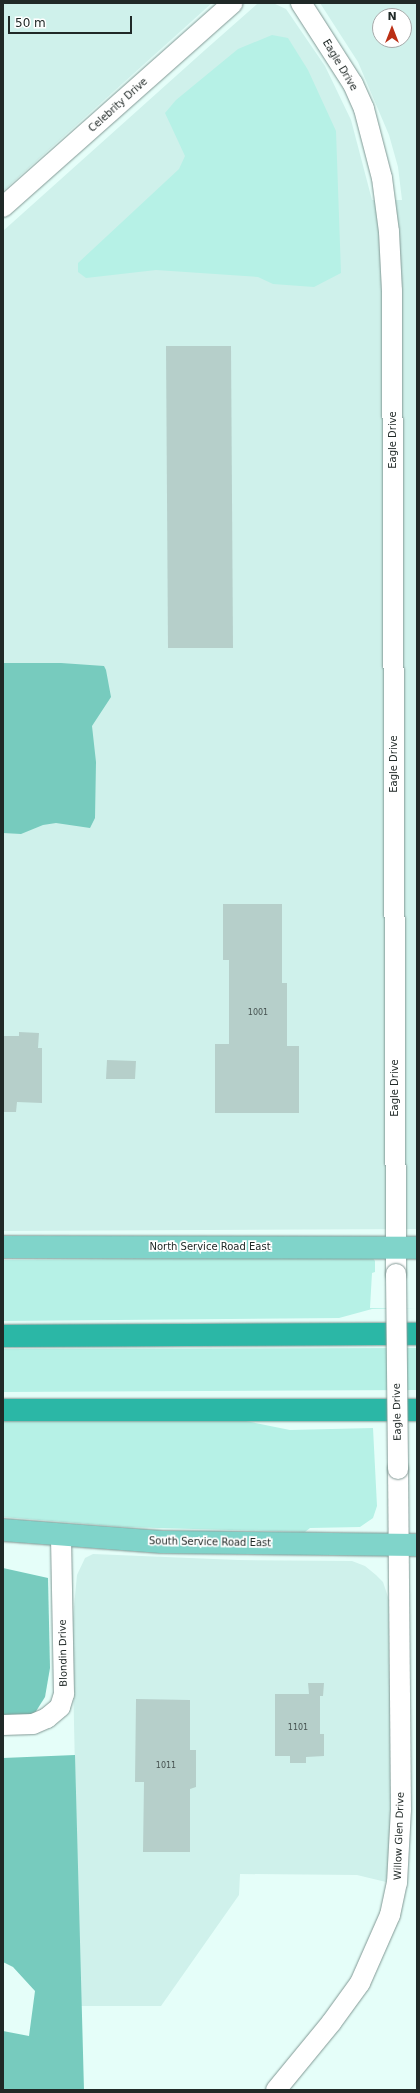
<!DOCTYPE html>
<style>
body{margin:0}
#map{position:relative;width:420px;height:2093px;overflow:hidden;background:#e5fef9;font-family:"DejaVu Sans",sans-serif}
div>[style]{position:absolute}
.built>*{inset:0;background:#cff1eb}
.green>*{inset:0;background:#b6f1e6}
.forest>*{inset:0;background:#77cbbe}
.building>*{inset:0;background:#b6cfca}
.roads{filter:drop-shadow(0 0 1px #819894) drop-shadow(0 0 1px #819894)}
.minor>*{height:20px;margin:-10px;padding:0 10px;transform-origin:10px;border-radius:10px;background:#fff}
.major>*{height:22px;margin:-11px;padding:0 11px;transform-origin:11px;border-radius:11px;background:#80d4ca}
.highway>*{height:22px;margin:-11px;padding:0 11px;transform-origin:11px;border-radius:11px;background:#2bb7a6}
.bridges{filter:drop-shadow(0 0 1px #819894) drop-shadow(0 0 1px #819894)}
.minor-bridge>*{height:20px;margin:-10px;padding:0 10px;transform-origin:10px;border-radius:10px;background:#fff}
span{translate:-50% -50%;white-space:nowrap;text-align:center;line-height:1.15;-webkit-text-stroke:3.5px #fff;paint-order:stroke}
.number-label{font-size:8px;color:#465250}
.number-label span{-webkit-text-stroke-width:0}
.street-label{font-size:10px;color:#202927}
.frame{position:absolute;inset:0;border:4px solid #202927;pointer-events:none}
.north{position:absolute;left:372px;top:8px;width:40px;height:40px;box-sizing:border-box;background:#fff;border:1px solid #a6a9a9;border-radius:50%;rotate:0deg;font-size:11px;font-weight:700;line-height:16px;text-align:center;color:#202927}
.north::after{content:'';display:block;margin:auto;width:14px;height:18px;background:#bb2f15;clip-path:polygon(50% 0,100% 100%,50% 72%,0 100%)}
.scale{position:absolute;left:8px;top:16px;width:124px;height:18px;box-sizing:border-box;border:2px solid #202927;border-top:0;padding-left:5px;font-size:12px;line-height:14px;white-space:nowrap;color:#202927;-webkit-text-stroke:3px #fff;paint-order:stroke}
</style>
<div id="map">
<div class="built">
<div style="clip-path:polygon(3px 3px,212px 3px,3px 191px)"></div>
<div style="clip-path:polygon(evenodd,263px 3px,275px 4px,286px 9px,325px 66px,351px 120px,372px 200px,402px 200px,398px 167px,389px 135px,358px 62px,320px 3px,417px 3px,417px 1229px,3px 1231px,3px 231px,205px 50px,257px 4px,263px 3px,380px 16px,404px 16px,404px 40px,380px 40px,380px 16px)"></div>
<div style="clip-path:polygon(93px 1554px,238px 1560px,352px 1561px,365px 1566px,376px 1575px,383px 1582px,389px 1600px,391px 1806px,389px 1867px,386px 1882px,357px 1875px,240px 1874px,239px 1895px,161px 2006px,80px 2006px,72px 1628px,77px 1575px,85px 1558px)"></div>
</div>
<div class="green">
<div style="clip-path:polygon(272px 35px,288px 38px,308px 70px,336px 131px,341px 273px,314px 287px,273px 284px,258px 277px,156px 270px,86px 278px,78px 272px,78px 263px,179px 169px,185px 156px,165px 113px,176px 100px,238px 49px)"></div>
<div style="clip-path:polygon(372px 1257px,375px 1261px,375px 1272px,372px 1273px,370px 1308px,417px 1309px,372px 1309px,339px 1318px,3px 1321px,3px 1260px)"></div>
<div style="clip-path:polygon(417px 1348px,417px 1390px,3px 1392px,3px 1349px)"></div>
<div style="clip-path:polygon(3px 1420px,246px 1421px,290px 1430px,373px 1428px,377px 1506px,373px 1518px,360px 1527px,310px 1528px,305px 1532px,124px 1527px,3px 1517px)"></div>
</div>
<div class="forest">
<div style="clip-path:polygon(61px 663px,104px 666px,106px 670px,111px 697px,92px 726px,96px 762px,95px 818px,90px 828px,56px 823px,43px 825px,21px 834px,3px 833px,3px 663px)"></div>
<div style="clip-path:polygon(3px 1568px,48px 1578px,50px 1668px,45px 1697px,33px 1716px,3px 1717px)"></div>
<div style="clip-path:polygon(75px 1755px,84px 2090px,3px 2090px,3px 2031px,29px 2036px,35px 1991px,13px 1967px,3px 1962px,3px 1758px)"></div>
</div>
<div class="building">
<div style="clip-path:polygon(166px 346px,231px 346px,233px 648px,168px 648px)"></div>
<div style="clip-path:polygon(223px 904px,282px 904px,282px 983px,287px 983px,287px 1046px,299px 1046px,299px 1113px,215px 1113px,215px 1044px,229px 1044px,229px 960px,223px 960px)"></div>
<div style="clip-path:polygon(19px 1032px,39px 1033px,38px 1048px,42px 1048px,42px 1103px,17px 1102px,16px 1112px,3px 1112px,3px 1036px,19px 1036px)"></div>
<div style="clip-path:polygon(107px 1060px,136px 1061px,135px 1079px,106px 1079px)"></div>
<div style="clip-path:polygon(308px 1683px,324px 1683px,323px 1696px,320px 1696px,320px 1734px,324px 1734px,324px 1756px,306px 1757px,306px 1763px,290px 1763px,290px 1756px,275px 1756px,275px 1694px,309px 1694px)"></div>
<div style="clip-path:polygon(136px 1699px,190px 1700px,190px 1750px,196px 1750px,196px 1787px,190px 1789px,190px 1852px,143px 1852px,144px 1782px,135px 1782px)"></div>
</div>
<div class="roads">
<div class="minor">
<div style="left:301px;top:3px;width:96px;rotate:57.3deg"></div>
<div style="left:353px;top:84px;width:27px;rotate:66deg"></div>
<div style="left:364px;top:109px;width:71px;rotate:75.4deg"></div>
<div style="left:382px;top:178px;width:54px;rotate:82.6deg"></div>
<div style="left:389px;top:232px;width:59px;rotate:87.1deg"></div>
<div style="left:392px;top:291px;width:983px;rotate:89.77deg"></div>
<div style="left:3px;top:207px;width:307px;rotate:-41.6deg"></div>
<div style="left:3px;top:1725px;width:30px;rotate:-2deg"></div>
<div style="left:33px;top:1724px;width:15px;rotate:-23deg"></div>
<div style="left:47px;top:1718px;width:17px;rotate:-40deg"></div>
<div style="left:60px;top:1707px;width:14px;rotate:-73deg"></div>
<div style="left:64px;top:1694px;width:158px;rotate:-91.1deg"></div>
<div style="left:276px;top:2090px;width:87px;rotate:-50.6deg"></div>
<div style="left:331px;top:2023px;width:49px;rotate:-54.1deg"></div>
<div style="left:360px;top:1983px;width:74px;rotate:-66.2deg"></div>
<div style="left:390px;top:1915px;width:33px;rotate:-78deg"></div>
<div style="left:397px;top:1883px;width:73px;rotate:-86.9deg"></div>
<div style="left:401px;top:1810px;width:341px;rotate:-90.5deg"></div>
</div>
<div class="major">
<div style="left:3px;top:1247px;width:414px;rotate:0.1deg"></div>
<div style="left:3px;top:1530px;width:159px;rotate:4.3deg"></div>
<div style="left:162px;top:1542px;width:255px;rotate:0.7deg"></div>
</div>
<div class="highway">
<div style="left:3px;top:1336px;width:414px;rotate:-0.3deg"></div>
<div style="left:3px;top:1410px;width:414px"></div>
</div>
</div>
<div class="bridges">
<div class="minor-bridge">
<div style="left:396px;top:1274px;width:195px;rotate:89.4deg"></div>
</div>
</div>
<div class="number-label">
<span style="left:258px;top:1013px">1001</span>
<span style="left:298px;top:1728px">1101</span>
<span style="left:166px;top:1766px">1011</span>
</div>
<div class="street-label">
<span style="left:340px;top:65px;rotate:59deg">Eagle Drive</span>
<span style="left:118px;top:105px;rotate:-42deg">Celebrity Drive</span>
<span style="left:393px;top:440px;rotate:-90deg">Eagle Drive</span>
<span style="left:394px;top:764px;rotate:-90deg">Eagle Drive</span>
<span style="left:395px;top:1088px;rotate:-90deg">Eagle Drive</span>
<span style="left:210px;top:1247px">North Service Road East</span>
<span style="left:397px;top:1412px;rotate:-91deg">Eagle Drive</span>
<span style="left:210px;top:1542px;rotate:1deg">South Service Road East</span>
<span style="left:63px;top:1653px;rotate:-91deg">Blondin Drive</span>
<span style="left:399px;top:1836px;rotate:-88deg">Willow Glen Drive</span>
</div>
<div class="frame"></div>
<div class="north">N</div>
<div class="scale">50 m</div>
</div>
